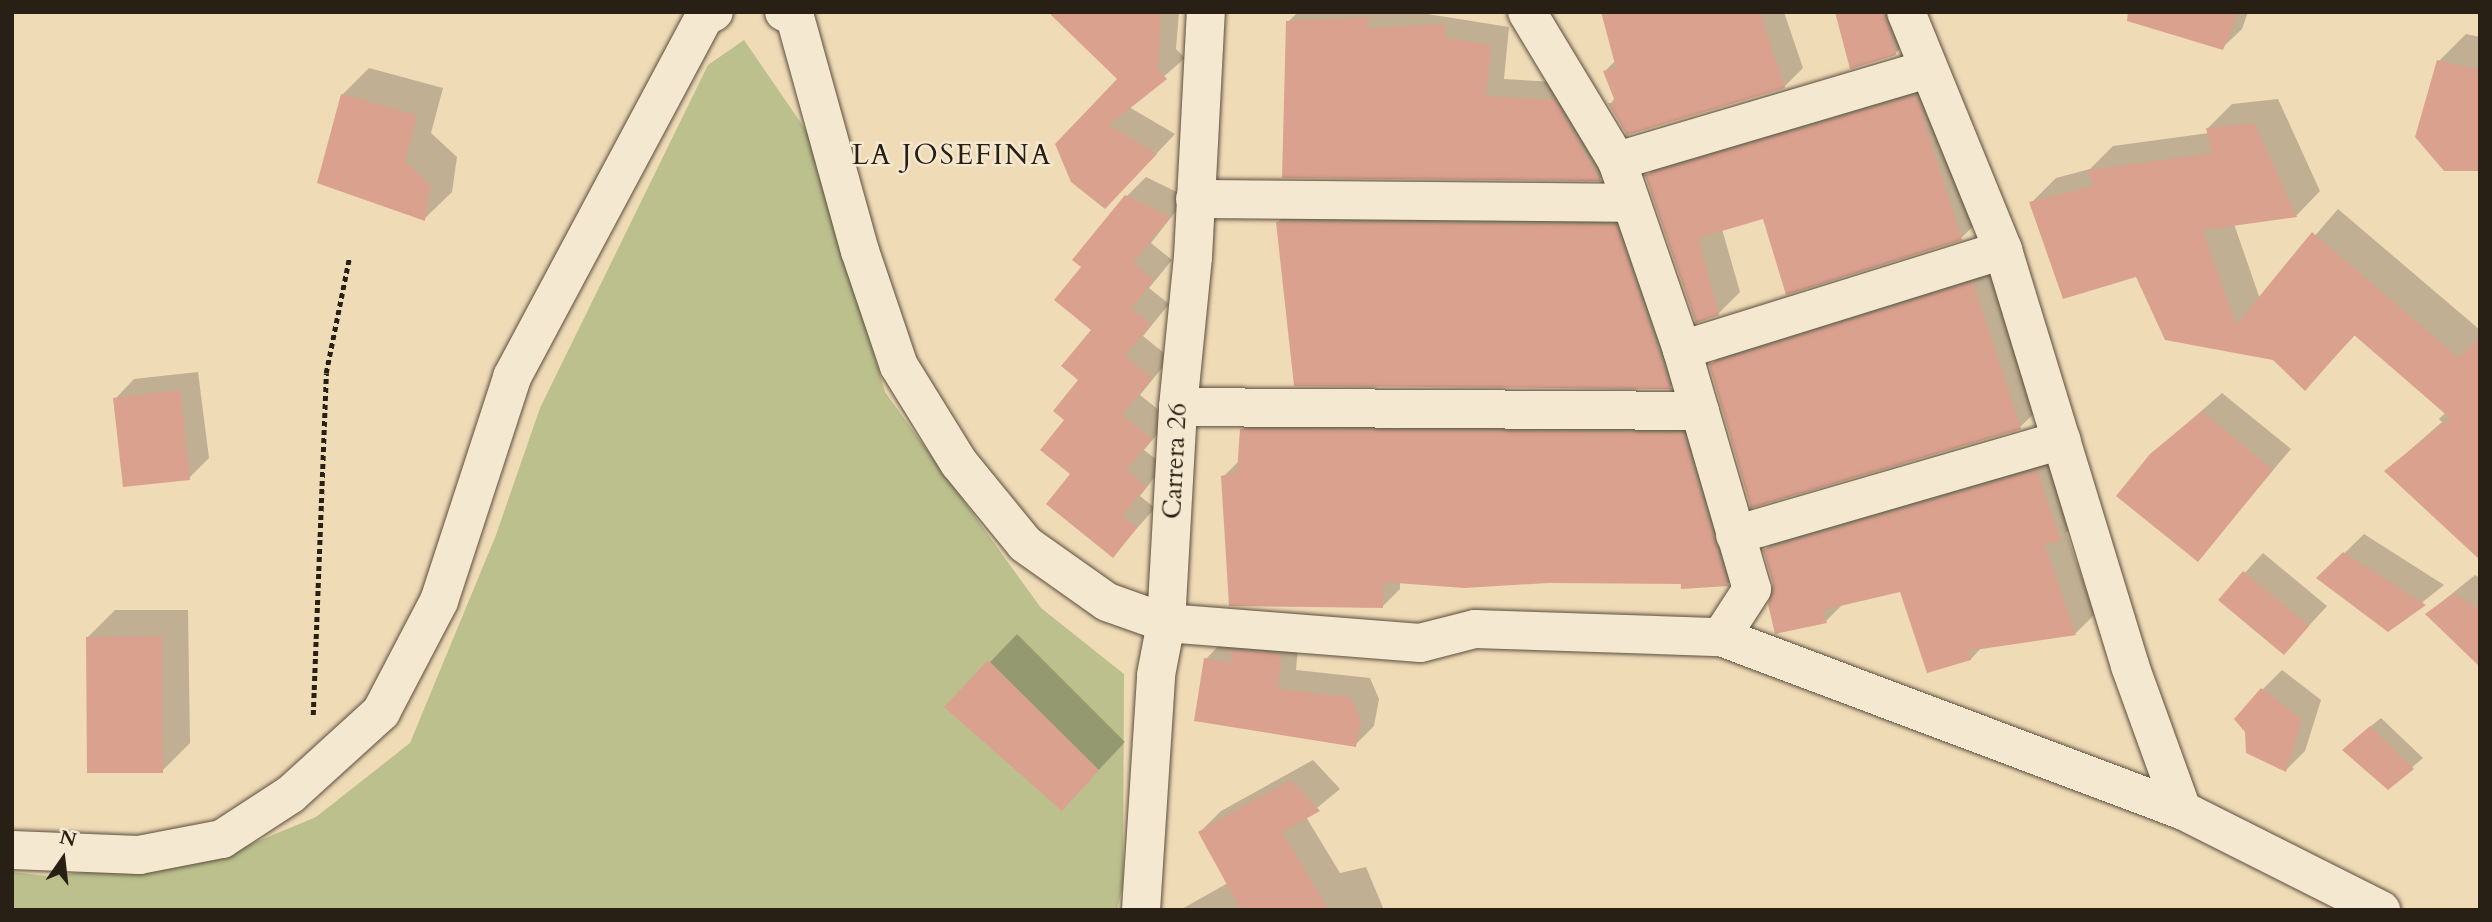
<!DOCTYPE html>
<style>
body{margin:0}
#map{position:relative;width:2492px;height:922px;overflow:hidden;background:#f0dbb7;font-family:Cardo,serif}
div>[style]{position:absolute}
.green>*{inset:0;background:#bbc08d}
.shadow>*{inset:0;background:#0003}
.building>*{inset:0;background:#dba18f}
.path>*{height:4.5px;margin-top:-2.25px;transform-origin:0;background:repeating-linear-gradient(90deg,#292015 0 5px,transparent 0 8.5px)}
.roads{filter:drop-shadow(0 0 2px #5b4f3e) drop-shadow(0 0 2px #5b4f3e)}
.minor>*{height:38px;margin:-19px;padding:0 19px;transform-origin:19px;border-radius:19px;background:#f5e8d0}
span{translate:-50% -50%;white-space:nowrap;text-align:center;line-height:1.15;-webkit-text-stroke:5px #f5e8d0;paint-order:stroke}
.street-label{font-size:26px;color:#292015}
.neighbourhood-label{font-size:28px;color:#292015;letter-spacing:2px}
.frame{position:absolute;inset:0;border:14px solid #292015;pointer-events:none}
.north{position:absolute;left:28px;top:824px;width:70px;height:70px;-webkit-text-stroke:5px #f5e8d0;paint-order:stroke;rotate:14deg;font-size:19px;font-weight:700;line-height:28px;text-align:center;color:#292015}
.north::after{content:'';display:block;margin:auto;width:24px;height:32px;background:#292015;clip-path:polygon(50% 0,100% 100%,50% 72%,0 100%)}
</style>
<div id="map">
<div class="green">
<div style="clip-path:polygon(744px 40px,812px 139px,885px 392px,1041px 608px,1124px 674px,1123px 885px,1117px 910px,12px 910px,12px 872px,48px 876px,215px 859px,316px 817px,410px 743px,496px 535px,540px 408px,708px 65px)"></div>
</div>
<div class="shadow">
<div style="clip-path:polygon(1063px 12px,1179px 12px,1176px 49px,1185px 58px,1129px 107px,1175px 134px,1124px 188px,1072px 181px,1120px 79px)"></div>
<div style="clip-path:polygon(1298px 12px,1415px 12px,1509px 27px,1504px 79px,1573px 83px,1618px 161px,1600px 179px,1284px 176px,1288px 22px)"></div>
<div style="clip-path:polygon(1603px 12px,1784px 12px,1803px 68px,1784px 87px,1628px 133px,1610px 104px,1615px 98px,1605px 71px,1616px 60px)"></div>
<div style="clip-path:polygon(1837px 12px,1908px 12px,1914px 34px,1895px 54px)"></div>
<div style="clip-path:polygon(2191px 12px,2248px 12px,2242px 29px,2222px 48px)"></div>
<div style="clip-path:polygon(2466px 34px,2480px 37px,2480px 169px,2439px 61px)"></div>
<div style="clip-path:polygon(369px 68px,443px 88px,431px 133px,457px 157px,452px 192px,424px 219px,342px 95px)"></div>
<div style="clip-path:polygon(1938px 74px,1983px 217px,1961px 238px,1764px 217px,1722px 229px,1740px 292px,1718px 314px,1647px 176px,1669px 154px)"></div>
<div style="clip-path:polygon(2278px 99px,2320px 191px,2296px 216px,2234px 224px,2260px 299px,2338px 209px,2480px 330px,2480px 542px,2386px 471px,2442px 422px,2439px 419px,2446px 412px,2356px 334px,2305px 389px,2273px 358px,2137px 275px,2031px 203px,2056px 178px,2090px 169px,2113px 146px,2209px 133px,2208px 128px,2232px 104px)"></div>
<div style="clip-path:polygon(1146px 177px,1187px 197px,1151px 243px,1172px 260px,1149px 288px,1169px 304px,1143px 336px,1170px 358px,1140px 395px,1170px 419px,1144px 450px,1164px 465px,1140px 496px,1155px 508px,1113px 555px,1073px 474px,1067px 419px,1094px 330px,1083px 267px,1127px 196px)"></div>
<div style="clip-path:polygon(1297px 203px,1635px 206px,1689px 368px,1670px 387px,1278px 222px)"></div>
<div style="clip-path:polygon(1993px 264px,2040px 408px,2020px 427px,1752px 505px,1711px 365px,1730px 346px)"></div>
<div style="clip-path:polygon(198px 372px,209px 458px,189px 478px,115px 399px,134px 379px)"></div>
<div style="clip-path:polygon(2222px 393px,2291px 449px,2197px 560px,2151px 455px)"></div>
<div style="clip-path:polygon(1259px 413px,1701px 416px,1745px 567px,1727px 584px,1683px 587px,1683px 583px,1400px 581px,1400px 589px,1382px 607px,1223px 477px,1240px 460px,1242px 430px)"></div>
<div style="clip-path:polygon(2056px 451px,2079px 520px,2066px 533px,2095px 614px,2076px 633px,1982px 647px,1971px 659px,1928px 671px,1901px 590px,1843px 604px,1826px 621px,1775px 583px,1765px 550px,1785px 531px)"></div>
<div style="clip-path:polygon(2364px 534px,2444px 585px,2388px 630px,2319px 578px)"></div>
<div style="clip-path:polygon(2263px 553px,2327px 606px,2284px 653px,2220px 600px)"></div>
<div style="clip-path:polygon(2475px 575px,2480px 578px,2480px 660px,2427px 614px)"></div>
<div style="clip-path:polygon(115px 610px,188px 610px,190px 743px,162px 771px,88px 637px)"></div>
<div style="clip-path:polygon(1017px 634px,1125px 742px,1062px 809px,947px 707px)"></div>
<div style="clip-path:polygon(1299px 635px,1296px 670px,1370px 678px,1379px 699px,1374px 726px,1355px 745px,1206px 659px,1225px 639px)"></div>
<div style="clip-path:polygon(2282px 670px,2321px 700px,2305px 751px,2286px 770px,2262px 690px)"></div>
<div style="clip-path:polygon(2381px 718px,2423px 758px,2388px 788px,2354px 740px)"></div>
<div style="clip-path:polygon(1313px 760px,1340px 789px,1306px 817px,1340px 873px,1366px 867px,1384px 910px,1180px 910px,1228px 883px,1200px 832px,1221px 811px)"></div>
</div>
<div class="building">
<div style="clip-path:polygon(1048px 12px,1161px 12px,1158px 69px,1167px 79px,1109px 125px,1157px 154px,1105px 209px,1071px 182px,1055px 144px,1117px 79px)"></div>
<div style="clip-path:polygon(1601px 12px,1760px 13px,1785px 88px,1627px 135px,1608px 103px,1616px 104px,1603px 71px,1616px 68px)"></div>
<div style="clip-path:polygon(1835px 12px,1884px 12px,1896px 55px,1850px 69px)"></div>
<div style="clip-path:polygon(2128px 12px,2238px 12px,2223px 50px,2127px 21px)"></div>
<div style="clip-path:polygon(1369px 17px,1369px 28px,1444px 24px,1446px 38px,1491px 45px,1486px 96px,1555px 100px,1601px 181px,1282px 178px,1286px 21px)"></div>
<div style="clip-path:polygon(2437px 60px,2480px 70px,2480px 171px,2444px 171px,2415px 137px)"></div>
<div style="clip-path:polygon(341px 94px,417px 115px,405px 161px,430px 185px,425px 221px,317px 183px)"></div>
<div style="clip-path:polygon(1916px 95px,1962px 240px,1786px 295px,1763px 219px,1698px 238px,1719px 315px,1696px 323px,1645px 175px)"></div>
<div style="clip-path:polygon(2254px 123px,2297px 217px,2203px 230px,2236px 325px,2312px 232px,2459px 358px,2480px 337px,2480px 560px,2384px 471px,2450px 418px,2354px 335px,2305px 391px,2273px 360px,2165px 340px,2136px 277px,2063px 299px,2029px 202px,2094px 186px,2087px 170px,2212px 153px,2206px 128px)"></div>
<div style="clip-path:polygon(1125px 195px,1170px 217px,1133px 263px,1154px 280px,1131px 308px,1151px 324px,1125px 356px,1152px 378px,1122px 415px,1152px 439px,1126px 470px,1146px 486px,1122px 516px,1137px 528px,1113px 558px,1046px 504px,1070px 474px,1040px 450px,1064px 420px,1053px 411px,1078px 380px,1061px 366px,1091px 330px,1054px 300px,1081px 267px,1072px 260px)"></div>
<div style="clip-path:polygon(1276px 222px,1616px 225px,1671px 389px,1294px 386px)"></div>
<div style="clip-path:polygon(1973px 282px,2021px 429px,1751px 508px,1709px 364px)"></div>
<div style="clip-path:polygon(180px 390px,190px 480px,123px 487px,113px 398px)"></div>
<div style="clip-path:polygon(2202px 411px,2273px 470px,2198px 562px,2116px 496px,2150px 454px)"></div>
<div style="clip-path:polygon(1240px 429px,1683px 433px,1728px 586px,1681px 589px,1681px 584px,1548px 583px,1464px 588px,1383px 582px,1383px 608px,1229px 606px,1221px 476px,1237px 472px)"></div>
<div style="clip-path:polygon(2037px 470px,2061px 541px,2044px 544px,2076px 635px,1968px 651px,1971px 660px,1927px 673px,1900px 592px,1823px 610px,1827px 623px,1775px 634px,1768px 604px,1773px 583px,1763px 550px)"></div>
<div style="clip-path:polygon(2343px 552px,2426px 605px,2388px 632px,2316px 578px)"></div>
<div style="clip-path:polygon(2243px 571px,2309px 626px,2284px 655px,2218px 600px)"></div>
<div style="clip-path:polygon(2454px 593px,2480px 609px,2480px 667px,2425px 614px)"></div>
<div style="clip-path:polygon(162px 636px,163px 773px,87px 773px,86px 637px)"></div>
<div style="clip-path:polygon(1231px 650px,1281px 654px,1278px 689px,1350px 697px,1361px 720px,1356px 747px,1194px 721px,1204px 658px,1231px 663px)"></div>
<div style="clip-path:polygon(988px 660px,1099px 770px,1062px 811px,944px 707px)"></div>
<div style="clip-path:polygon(2261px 688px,2302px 720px,2286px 772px,2246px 753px,2245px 732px,2234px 719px)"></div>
<div style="clip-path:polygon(2370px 726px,2414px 769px,2388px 790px,2342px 750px)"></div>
<div style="clip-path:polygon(1291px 780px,1320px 811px,1282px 832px,1329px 910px,1241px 910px,1198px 832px)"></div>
</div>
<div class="path">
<div style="left:313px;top:715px;width:342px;rotate:-87.8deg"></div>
<div style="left:326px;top:373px;width:116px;rotate:-78.6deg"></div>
</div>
<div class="roads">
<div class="minor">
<div style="left:784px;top:12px;width:12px;rotate:24deg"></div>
<div style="left:795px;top:17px;width:243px;rotate:74.5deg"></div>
<div style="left:860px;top:251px;width:121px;rotate:71.3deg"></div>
<div style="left:899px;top:366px;width:114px;rotate:58.3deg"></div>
<div style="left:959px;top:463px;width:104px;rotate:50.8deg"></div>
<div style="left:1025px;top:544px;width:100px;rotate:35.3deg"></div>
<div style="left:1107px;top:602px;width:63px;rotate:19.6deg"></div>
<div style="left:1166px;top:623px;width:255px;rotate:4.5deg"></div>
<div style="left:1420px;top:643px;width:57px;rotate:-14.3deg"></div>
<div style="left:1475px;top:629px;width:246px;rotate:1.9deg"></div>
<div style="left:1721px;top:637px;width:492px;rotate:20.6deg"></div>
<div style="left:2182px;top:810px;width:223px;rotate:26.7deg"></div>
<div style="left:1527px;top:12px;width:174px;rotate:58.9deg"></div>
<div style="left:1617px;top:161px;width:200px;rotate:71deg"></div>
<div style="left:1682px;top:350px;width:249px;rotate:73.7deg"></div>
<div style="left:1752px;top:589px;width:57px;rotate:122.9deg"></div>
<div style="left:1906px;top:12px;width:257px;rotate:67.8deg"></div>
<div style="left:2003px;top:250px;width:435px;rotate:73deg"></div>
<div style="left:2130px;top:666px;width:153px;rotate:70.1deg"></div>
<div style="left:1617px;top:161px;width:323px;rotate:-16.5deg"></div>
<div style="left:1195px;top:199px;width:436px;rotate:0.5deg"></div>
<div style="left:1682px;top:350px;width:336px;rotate:-17.3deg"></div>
<div style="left:1178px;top:407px;width:522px;rotate:0.44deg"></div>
<div style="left:1735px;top:535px;width:340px;rotate:-16.2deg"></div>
<div style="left:12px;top:850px;width:127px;rotate:2.3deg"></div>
<div style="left:139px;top:855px;width:85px;rotate:-10.9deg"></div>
<div style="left:222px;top:839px;width:82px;rotate:-33.1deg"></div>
<div style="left:291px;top:794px;width:122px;rotate:-42.3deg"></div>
<div style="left:381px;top:712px;width:125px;rotate:-62.4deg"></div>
<div style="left:439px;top:601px;width:236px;rotate:-71.9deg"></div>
<div style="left:512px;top:377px;width:408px;rotate:-61.9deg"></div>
<div style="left:704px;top:17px;width:11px;rotate:-27deg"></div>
<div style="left:1141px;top:910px;width:235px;rotate:-86.3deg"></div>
<div style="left:1156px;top:675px;width:53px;rotate:-79.1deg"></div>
<div style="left:1166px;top:623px;width:216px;rotate:-86.8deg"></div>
<div style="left:1178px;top:407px;width:151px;rotate:-84.3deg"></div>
<div style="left:1193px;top:257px;width:245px;rotate:-87deg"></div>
</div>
</div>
<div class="street-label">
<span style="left:1175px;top:461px;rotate:-87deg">Carrera 26</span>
</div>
<div class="neighbourhood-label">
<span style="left:952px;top:155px">LA JOSEFINA</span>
</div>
<div class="frame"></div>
<div class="north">N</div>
</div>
